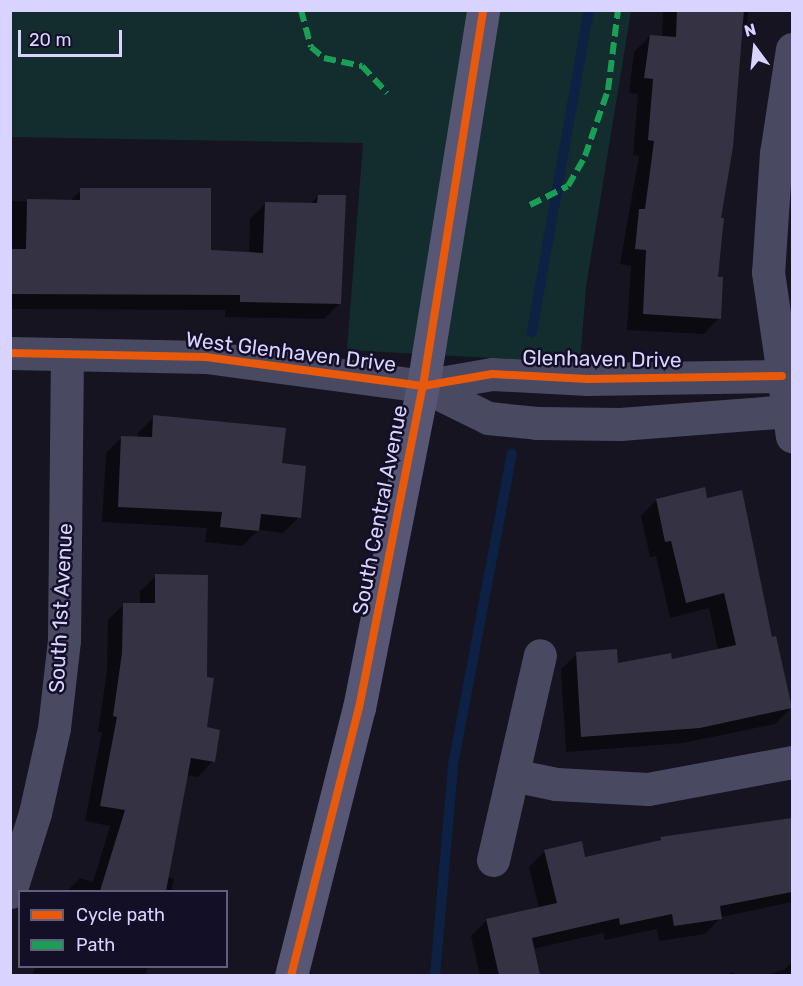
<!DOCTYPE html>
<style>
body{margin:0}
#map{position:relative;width:803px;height:986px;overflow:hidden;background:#161421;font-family:Rubik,sans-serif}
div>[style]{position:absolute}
.green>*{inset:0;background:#132c2d}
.shadow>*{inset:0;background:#0007}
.stream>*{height:10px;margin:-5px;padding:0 5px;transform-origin:5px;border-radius:5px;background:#0d2144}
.building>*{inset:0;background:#343243}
.street>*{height:33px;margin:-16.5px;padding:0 16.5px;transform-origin:16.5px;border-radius:16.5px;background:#4a4962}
.secondary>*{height:33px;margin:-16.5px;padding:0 16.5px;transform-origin:16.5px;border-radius:16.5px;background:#575674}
.quiet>*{height:6px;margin-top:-3px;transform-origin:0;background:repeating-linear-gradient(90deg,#1a9f57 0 12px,transparent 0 18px)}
.cycleway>*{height:8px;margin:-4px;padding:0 4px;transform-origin:4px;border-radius:4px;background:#e8590c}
span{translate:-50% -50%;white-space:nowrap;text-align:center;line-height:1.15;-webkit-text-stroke:5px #130f26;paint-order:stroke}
.street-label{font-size:21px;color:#d9d4ff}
.frame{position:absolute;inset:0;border:12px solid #d9d4ff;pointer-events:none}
.legend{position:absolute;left:18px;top:890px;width:210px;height:78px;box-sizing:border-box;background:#130f26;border:2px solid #625e7d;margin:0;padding:8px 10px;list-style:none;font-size:18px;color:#d9d4ff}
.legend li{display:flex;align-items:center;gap:12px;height:30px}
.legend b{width:30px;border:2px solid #625e7d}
.north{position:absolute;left:725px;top:18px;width:60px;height:60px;-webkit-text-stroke:4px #130f26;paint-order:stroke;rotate:345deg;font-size:16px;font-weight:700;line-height:24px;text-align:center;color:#d9d4ff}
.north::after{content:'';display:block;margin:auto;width:21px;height:27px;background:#d9d4ff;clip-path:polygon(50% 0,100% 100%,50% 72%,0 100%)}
.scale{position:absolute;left:18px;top:30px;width:104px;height:27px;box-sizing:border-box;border:3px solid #d9d4ff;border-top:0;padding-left:8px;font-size:18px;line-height:21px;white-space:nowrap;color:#d9d4ff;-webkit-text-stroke:4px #130f26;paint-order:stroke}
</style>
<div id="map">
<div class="green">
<div style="clip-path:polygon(11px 11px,631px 11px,586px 287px,580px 363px,347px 350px,363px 143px,11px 137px)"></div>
</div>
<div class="shadow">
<div style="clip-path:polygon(663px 10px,748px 10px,747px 28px,740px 34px,719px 219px,716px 278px,719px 318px,704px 334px,627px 330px,631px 266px,620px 264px,639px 156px,633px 155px,638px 94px,629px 93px,634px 52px,650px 36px,662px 37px)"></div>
<div style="clip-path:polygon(81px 190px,210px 252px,249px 254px,250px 219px,266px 203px,310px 204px,318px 196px,340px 303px,324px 319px,225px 317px,225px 310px,10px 309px,10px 201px,69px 202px)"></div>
<div style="clip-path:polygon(154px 417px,280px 464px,299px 517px,283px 533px,258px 530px,242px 546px,205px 542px,207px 528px,102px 522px,106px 453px,122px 437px,138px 438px,138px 433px)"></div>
<div style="clip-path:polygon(656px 500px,706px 500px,771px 639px,791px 708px,775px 724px,683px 743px,566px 752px,561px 669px,577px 654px,617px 665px,671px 661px,718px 650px,709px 608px,670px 618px,656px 556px,650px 557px,641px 516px)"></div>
<div style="clip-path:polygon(156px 576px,213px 761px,198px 777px,186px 775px,168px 877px,174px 879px,171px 892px,66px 892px,80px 878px,93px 882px,110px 826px,85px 821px,102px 732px,98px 732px,107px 670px,108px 620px,124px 604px,140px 605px,140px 591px)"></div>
<div style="clip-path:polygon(792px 820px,792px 902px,721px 917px,705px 934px,659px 941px,657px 929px,605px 940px,603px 933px,533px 949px,539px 976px,480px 976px,471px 936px,487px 920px,539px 908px,529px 867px,545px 851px,584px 858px,657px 843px,661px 838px)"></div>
<div style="clip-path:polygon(792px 962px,792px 976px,764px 976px,785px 969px)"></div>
<div style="clip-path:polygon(36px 966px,148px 966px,145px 976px,32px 976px)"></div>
<div style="clip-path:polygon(734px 972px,735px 976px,721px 976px)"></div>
</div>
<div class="stream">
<div style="left:532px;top:332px;width:327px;rotate:-80deg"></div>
<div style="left:435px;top:976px;width:212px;rotate:-85.1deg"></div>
<div style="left:453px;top:765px;width:317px;rotate:-79.3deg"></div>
</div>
<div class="building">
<div style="clip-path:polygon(677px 10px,744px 10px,733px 147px,721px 218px,724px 218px,718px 277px,723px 277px,721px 319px,643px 314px,646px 250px,635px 249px,639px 209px,645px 209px,654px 141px,648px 140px,653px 79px,644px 78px,650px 35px,676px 37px)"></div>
<div style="clip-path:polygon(80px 188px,211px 188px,211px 250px,263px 253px,265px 202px,317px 203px,318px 195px,346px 195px,341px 304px,240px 302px,240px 295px,10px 294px,10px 249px,26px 249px,27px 199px,80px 200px)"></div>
<div style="clip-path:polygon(153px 415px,286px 428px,282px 463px,306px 466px,301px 518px,261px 514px,259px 531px,220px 527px,222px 512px,118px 507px,121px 436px,152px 437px)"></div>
<div style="clip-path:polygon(705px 487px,707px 498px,742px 490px,772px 637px,776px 636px,792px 708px,700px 728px,581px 737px,576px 652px,617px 649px,618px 663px,671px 653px,672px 659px,736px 645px,724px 593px,686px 603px,671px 541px,665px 542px,656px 499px)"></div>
<div style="clip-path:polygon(155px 574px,208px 575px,207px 677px,214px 678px,207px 727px,220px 730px,215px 762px,191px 758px,166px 891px,100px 891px,125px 810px,100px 806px,117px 717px,113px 716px,122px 653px,123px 603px,155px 603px)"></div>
<div style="clip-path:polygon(792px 818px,792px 892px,720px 906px,722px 919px,674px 926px,672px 914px,620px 925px,619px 918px,532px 938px,540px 975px,499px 975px,486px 919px,557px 903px,544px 850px,582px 841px,585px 857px,661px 840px,660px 837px)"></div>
</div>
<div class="street">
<div style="left:792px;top:49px;width:105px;rotate:98.7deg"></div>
<div style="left:776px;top:153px;width:119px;rotate:93.8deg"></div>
<div style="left:768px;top:272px;width:166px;rotate:81.7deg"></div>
<div style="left:10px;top:353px;width:196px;rotate:1.2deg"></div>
<div style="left:206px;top:357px;width:219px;rotate:7.6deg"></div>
<div style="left:423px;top:386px;width:70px;rotate:-9.9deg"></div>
<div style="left:492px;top:374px;width:96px;rotate:3deg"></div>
<div style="left:588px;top:379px;width:194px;rotate:-0.9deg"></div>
<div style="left:423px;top:386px;width:72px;rotate:26.2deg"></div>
<div style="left:488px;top:418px;width:49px;rotate:5.8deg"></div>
<div style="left:537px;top:423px;width:83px;rotate:0.7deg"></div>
<div style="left:620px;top:424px;width:169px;rotate:-4.4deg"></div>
<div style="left:513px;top:775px;width:44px;rotate:11.8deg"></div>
<div style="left:556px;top:784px;width:92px;rotate:3.1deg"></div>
<div style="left:648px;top:789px;width:147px;rotate:-10.6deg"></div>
<div style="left:493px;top:860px;width:210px;rotate:-77.1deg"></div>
<div style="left:10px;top:892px;width:83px;rotate:-72.4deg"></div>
<div style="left:35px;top:813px;width:87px;rotate:-77.4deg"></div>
<div style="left:54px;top:728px;width:89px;rotate:-83.5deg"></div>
<div style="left:64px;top:640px;width:286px;rotate:-89.4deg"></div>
</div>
<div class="secondary">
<div style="left:291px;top:976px;width:276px;rotate:-75.8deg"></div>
<div style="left:359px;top:708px;width:328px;rotate:-78.8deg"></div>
<div style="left:423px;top:386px;width:381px;rotate:-80.9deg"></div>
</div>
<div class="quiet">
<div style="left:301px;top:10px;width:38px;rotate:75deg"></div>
<div style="left:311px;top:47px;width:17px;rotate:40deg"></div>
<div style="left:324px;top:58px;width:39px;rotate:12deg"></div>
<div style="left:362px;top:66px;width:37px;rotate:47deg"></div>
<div style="left:530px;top:205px;width:42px;rotate:-26.6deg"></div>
<div style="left:568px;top:186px;width:34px;rotate:-60deg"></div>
<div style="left:585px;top:156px;width:70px;rotate:-70.8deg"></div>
<div style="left:608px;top:90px;width:81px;rotate:-82.9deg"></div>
</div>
<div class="cycleway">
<div style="left:10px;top:353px;width:196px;rotate:1.2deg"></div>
<div style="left:206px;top:357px;width:219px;rotate:7.6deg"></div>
<div style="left:423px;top:386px;width:70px;rotate:-9.9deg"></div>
<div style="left:492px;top:374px;width:96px;rotate:3deg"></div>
<div style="left:588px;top:379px;width:194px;rotate:-0.9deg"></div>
<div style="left:291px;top:976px;width:276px;rotate:-75.8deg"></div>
<div style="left:359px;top:708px;width:328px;rotate:-78.8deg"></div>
<div style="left:423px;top:386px;width:381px;rotate:-80.9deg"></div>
</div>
<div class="street-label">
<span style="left:291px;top:352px;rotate:7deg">West Glenhaven Drive</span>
<span style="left:602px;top:359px;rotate:1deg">Glenhaven Drive</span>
<span style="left:380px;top:510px;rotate:-79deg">South Central Avenue</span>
<span style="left:61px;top:608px;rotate:-87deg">South 1st Avenue</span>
</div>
<div class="frame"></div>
<ul class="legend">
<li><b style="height:8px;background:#e8590c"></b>Cycle path</li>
<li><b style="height:8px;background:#1a9f57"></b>Path</li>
</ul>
<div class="north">N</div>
<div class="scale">20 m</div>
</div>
